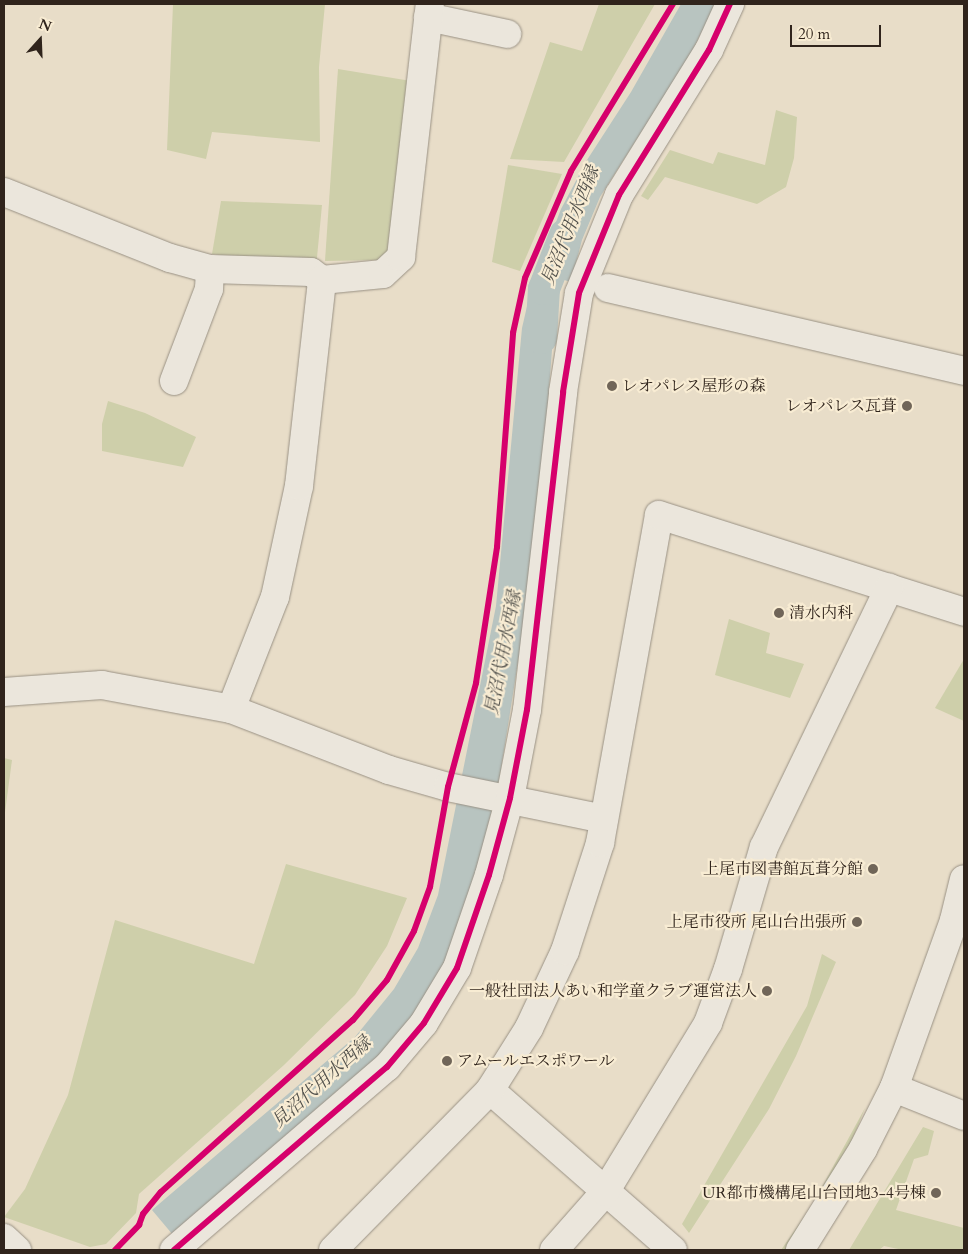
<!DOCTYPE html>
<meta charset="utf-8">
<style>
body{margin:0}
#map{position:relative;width:968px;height:1254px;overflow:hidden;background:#e8ddc8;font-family:Cardo,"Noto Serif JP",serif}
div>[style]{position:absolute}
.green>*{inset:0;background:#cecfaa}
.water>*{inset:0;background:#b8c4c0}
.canal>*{height:32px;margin:-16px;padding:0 16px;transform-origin:16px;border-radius:16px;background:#b8c4c0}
.roads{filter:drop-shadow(0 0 1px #999184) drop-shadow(0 0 1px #999184)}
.minor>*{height:28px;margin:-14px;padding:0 14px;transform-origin:14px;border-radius:14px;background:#ebe6dc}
.cycleway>*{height:6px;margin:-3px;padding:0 3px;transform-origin:3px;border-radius:3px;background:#d6006c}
.dots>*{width:14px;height:14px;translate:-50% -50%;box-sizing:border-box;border:2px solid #f8ecd3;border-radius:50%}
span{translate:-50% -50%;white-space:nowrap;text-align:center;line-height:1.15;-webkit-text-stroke:4.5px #f8ecd3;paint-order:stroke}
.poi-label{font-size:16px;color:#30241c}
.left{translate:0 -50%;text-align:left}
.right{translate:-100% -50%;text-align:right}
.water-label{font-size:18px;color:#52514c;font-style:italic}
.frame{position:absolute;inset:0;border:5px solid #30241c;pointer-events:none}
.north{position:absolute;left:15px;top:15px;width:50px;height:50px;-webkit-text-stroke:4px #f8ecd3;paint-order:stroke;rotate:20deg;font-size:14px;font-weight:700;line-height:20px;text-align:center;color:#30241c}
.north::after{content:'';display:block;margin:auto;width:18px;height:22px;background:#30241c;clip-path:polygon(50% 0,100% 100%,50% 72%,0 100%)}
.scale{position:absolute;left:790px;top:25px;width:91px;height:22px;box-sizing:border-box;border:2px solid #30241c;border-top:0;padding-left:6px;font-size:15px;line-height:18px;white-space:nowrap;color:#30241c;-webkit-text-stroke:4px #f8ecd3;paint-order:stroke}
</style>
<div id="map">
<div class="green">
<div style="clip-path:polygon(173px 4px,325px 4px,319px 67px,320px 142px,212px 132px,206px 159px,167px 150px)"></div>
<div style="clip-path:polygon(599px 4px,655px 4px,564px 162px,510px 159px,550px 42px,582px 51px)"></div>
<div style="clip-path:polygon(338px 69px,411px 81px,391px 248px,384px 260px,325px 261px)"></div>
<div style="clip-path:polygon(776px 110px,797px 117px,794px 158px,786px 187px,757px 204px,665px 177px,648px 200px,641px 196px,670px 150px,713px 164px,718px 152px,765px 165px)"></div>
<div style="clip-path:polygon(508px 165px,562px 174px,520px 271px,492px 262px)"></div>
<div style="clip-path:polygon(221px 201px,322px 205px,316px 268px,212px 254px)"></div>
<div style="clip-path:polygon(108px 401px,145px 413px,196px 437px,183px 467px,102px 451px,102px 424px)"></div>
<div style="clip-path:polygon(729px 619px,770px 633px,766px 653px,804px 664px,790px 698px,715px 675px)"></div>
<div style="clip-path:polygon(964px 659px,964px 721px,935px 708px)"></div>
<div style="clip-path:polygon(4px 758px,12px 760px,4px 820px)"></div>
<div style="clip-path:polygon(286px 864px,407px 898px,387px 946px,355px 995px,284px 1065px,139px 1194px,136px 1213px,106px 1244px,90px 1247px,4px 1217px,25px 1189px,68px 1095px,115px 920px,254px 964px)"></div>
<div style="clip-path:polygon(822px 954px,836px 962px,796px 1056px,769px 1109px,689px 1233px,682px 1224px,807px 1006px)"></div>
<div style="clip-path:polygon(865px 1108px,851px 1143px,813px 1209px,785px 1250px,781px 1250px,811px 1207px)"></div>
<div style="clip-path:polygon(923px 1127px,934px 1131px,928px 1155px,914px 1159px,896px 1210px,964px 1228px,964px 1250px,903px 1250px,884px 1246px,879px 1250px,849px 1250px)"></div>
</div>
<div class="water">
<div style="clip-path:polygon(681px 4px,716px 4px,688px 59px,600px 197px,582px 240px,571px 282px,537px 272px,561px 209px,587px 160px,631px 92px)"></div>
<div style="clip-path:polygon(531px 289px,559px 297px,553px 337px,543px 469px,531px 580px,499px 782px,463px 924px,450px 955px,424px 1000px,386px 1055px,173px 1235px,152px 1210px,355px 1037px,394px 989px,418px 948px,438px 895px,496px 606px,522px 328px)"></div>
</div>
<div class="canal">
<div style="left:541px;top:338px;width:49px;rotate:-86.5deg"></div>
<div style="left:544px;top:289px;width:58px;rotate:-68.7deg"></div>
</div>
<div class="roads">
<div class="minor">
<div style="left:428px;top:17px;width:81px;rotate:12.1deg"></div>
<div style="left:4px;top:192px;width:179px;rotate:21.7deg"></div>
<div style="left:170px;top:258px;width:41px;rotate:15.4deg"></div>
<div style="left:210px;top:269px;width:101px;rotate:1.7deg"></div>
<div style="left:311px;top:272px;width:14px;rotate:36deg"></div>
<div style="left:608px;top:288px;width:366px;rotate:13.1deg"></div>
<div style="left:174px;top:381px;width:98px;rotate:-69.2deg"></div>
<div style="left:209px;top:289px;width:20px;rotate:-87deg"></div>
<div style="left:4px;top:692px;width:98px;rotate:-4.1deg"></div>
<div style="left:102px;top:685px;width:131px;rotate:10.5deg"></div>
<div style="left:231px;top:709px;width:169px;rotate:21.1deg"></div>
<div style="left:389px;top:770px;width:61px;rotate:16.1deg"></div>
<div style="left:448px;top:787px;width:159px;rotate:11.6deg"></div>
<div style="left:231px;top:709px;width:120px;rotate:-68.6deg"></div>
<div style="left:275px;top:597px;width:114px;rotate:-77.8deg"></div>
<div style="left:299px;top:486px;width:207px;rotate:-83.6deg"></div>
<div style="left:322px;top:280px;width:61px;rotate:-5.6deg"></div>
<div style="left:383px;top:274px;width:25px;rotate:-43deg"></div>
<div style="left:401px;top:257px;width:255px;rotate:-83.5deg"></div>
<div style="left:894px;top:1088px;width:75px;rotate:21.8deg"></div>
<div style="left:490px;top:1090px;width:243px;rotate:41.2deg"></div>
<div style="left:4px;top:1238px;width:18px;rotate:43deg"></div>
<div style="left:174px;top:1250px;width:281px;rotate:-40.7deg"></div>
<div style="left:387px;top:1067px;width:57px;rotate:-49.9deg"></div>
<div style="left:424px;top:1023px;width:64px;rotate:-59deg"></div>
<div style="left:457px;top:968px;width:98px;rotate:-71deg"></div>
<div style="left:489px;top:875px;width:80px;rotate:-74.7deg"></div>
<div style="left:510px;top:798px;width:90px;rotate:-79.1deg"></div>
<div style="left:527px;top:710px;width:320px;rotate:-83.5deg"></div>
<div style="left:563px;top:392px;width:100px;rotate:-80.8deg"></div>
<div style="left:579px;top:293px;width:106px;rotate:-67.8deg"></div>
<div style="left:619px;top:195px;width:171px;rotate:-58.2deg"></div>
<div style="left:709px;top:50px;width:51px;rotate:-65.5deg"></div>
<div style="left:333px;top:1250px;width:224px;rotate:-45.5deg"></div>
<div style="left:490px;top:1090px;width:73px;rotate:-57.8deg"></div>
<div style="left:529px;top:1028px;width:85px;rotate:-64.9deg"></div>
<div style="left:565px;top:951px;width:114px;rotate:-72deg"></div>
<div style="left:600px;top:843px;width:333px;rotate:-79.8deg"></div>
<div style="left:659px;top:515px;width:320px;rotate:17.6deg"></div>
<div style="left:554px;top:1250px;width:77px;rotate:-48.7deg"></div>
<div style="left:605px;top:1192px;width:198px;rotate:-58.6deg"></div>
<div style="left:708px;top:1023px;width:58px;rotate:-69.7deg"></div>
<div style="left:728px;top:969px;width:127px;rotate:-73.6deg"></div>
<div style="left:764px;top:847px;width:288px;rotate:-64.2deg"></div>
<div style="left:800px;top:1250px;width:119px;rotate:-58deg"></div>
<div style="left:863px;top:1149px;width:68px;rotate:-63.1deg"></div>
<div style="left:894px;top:1088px;width:178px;rotate:-70.3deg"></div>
<div style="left:954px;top:920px;width:42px;rotate:-76.3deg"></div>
</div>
</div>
<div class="cycleway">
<div style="left:115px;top:1250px;width:35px;rotate:-46deg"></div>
<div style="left:139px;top:1225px;width:12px;rotate:-70deg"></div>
<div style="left:143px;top:1214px;width:28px;rotate:-51deg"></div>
<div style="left:161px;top:1192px;width:258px;rotate:-41.9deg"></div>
<div style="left:353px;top:1020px;width:52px;rotate:-49.6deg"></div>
<div style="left:387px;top:980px;width:56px;rotate:-61.1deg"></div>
<div style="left:414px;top:931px;width:47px;rotate:-70deg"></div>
<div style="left:430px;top:887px;width:102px;rotate:-79.8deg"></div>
<div style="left:448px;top:787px;width:108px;rotate:-74.9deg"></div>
<div style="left:476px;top:683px;width:138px;rotate:-81.2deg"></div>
<div style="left:497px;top:547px;width:215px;rotate:-85.7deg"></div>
<div style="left:513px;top:333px;width:56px;rotate:-77.7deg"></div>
<div style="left:525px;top:278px;width:116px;rotate:-66.7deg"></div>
<div style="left:571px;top:171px;width:196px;rotate:-58.6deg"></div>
<div style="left:174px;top:1250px;width:281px;rotate:-40.7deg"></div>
<div style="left:387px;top:1067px;width:57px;rotate:-49.9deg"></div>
<div style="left:424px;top:1023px;width:64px;rotate:-59deg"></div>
<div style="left:457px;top:968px;width:98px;rotate:-71deg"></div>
<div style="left:489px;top:875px;width:80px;rotate:-74.7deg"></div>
<div style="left:510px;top:798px;width:90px;rotate:-79.1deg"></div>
<div style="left:527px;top:710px;width:320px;rotate:-83.5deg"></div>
<div style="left:563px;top:392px;width:100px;rotate:-80.8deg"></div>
<div style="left:579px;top:293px;width:106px;rotate:-67.8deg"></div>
<div style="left:619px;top:195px;width:171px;rotate:-58.2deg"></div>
<div style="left:709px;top:50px;width:51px;rotate:-65.5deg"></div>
</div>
<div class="dots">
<div style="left:612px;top:386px;background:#706558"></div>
<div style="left:907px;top:406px;background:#706558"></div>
<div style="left:779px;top:613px;background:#706558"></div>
<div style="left:873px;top:869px;background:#706558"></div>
<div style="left:857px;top:922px;background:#706558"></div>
<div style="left:767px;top:991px;background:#706558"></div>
<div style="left:447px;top:1061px;background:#706558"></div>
<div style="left:936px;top:1193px;background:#706558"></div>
</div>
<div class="poi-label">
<span class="left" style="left:622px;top:386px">レオパレス屋形の森</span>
<span class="right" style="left:897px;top:406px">レオパレス瓦葺</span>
<span class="left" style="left:789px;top:613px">清水内科</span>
<span class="right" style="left:863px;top:869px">上尾市図書館瓦葺分館</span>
<span class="right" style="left:847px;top:922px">上尾市役所 尾山台出張所</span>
<span class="right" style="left:757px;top:991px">一般社団法人あい和学童クラブ運営法人</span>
<span class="left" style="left:457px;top:1061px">アムールエスポワール</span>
<span class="right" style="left:926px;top:1193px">UR都市機構尾山台団地3-4号棟</span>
</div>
<div class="water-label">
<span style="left:571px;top:226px;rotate:-68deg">見沼代用水西縁</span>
<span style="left:504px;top:653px;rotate:-79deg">見沼代用水西縁</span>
<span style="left:322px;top:1083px;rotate:-42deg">見沼代用水西縁</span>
</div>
<div class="frame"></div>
<div class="north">N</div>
<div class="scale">20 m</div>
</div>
